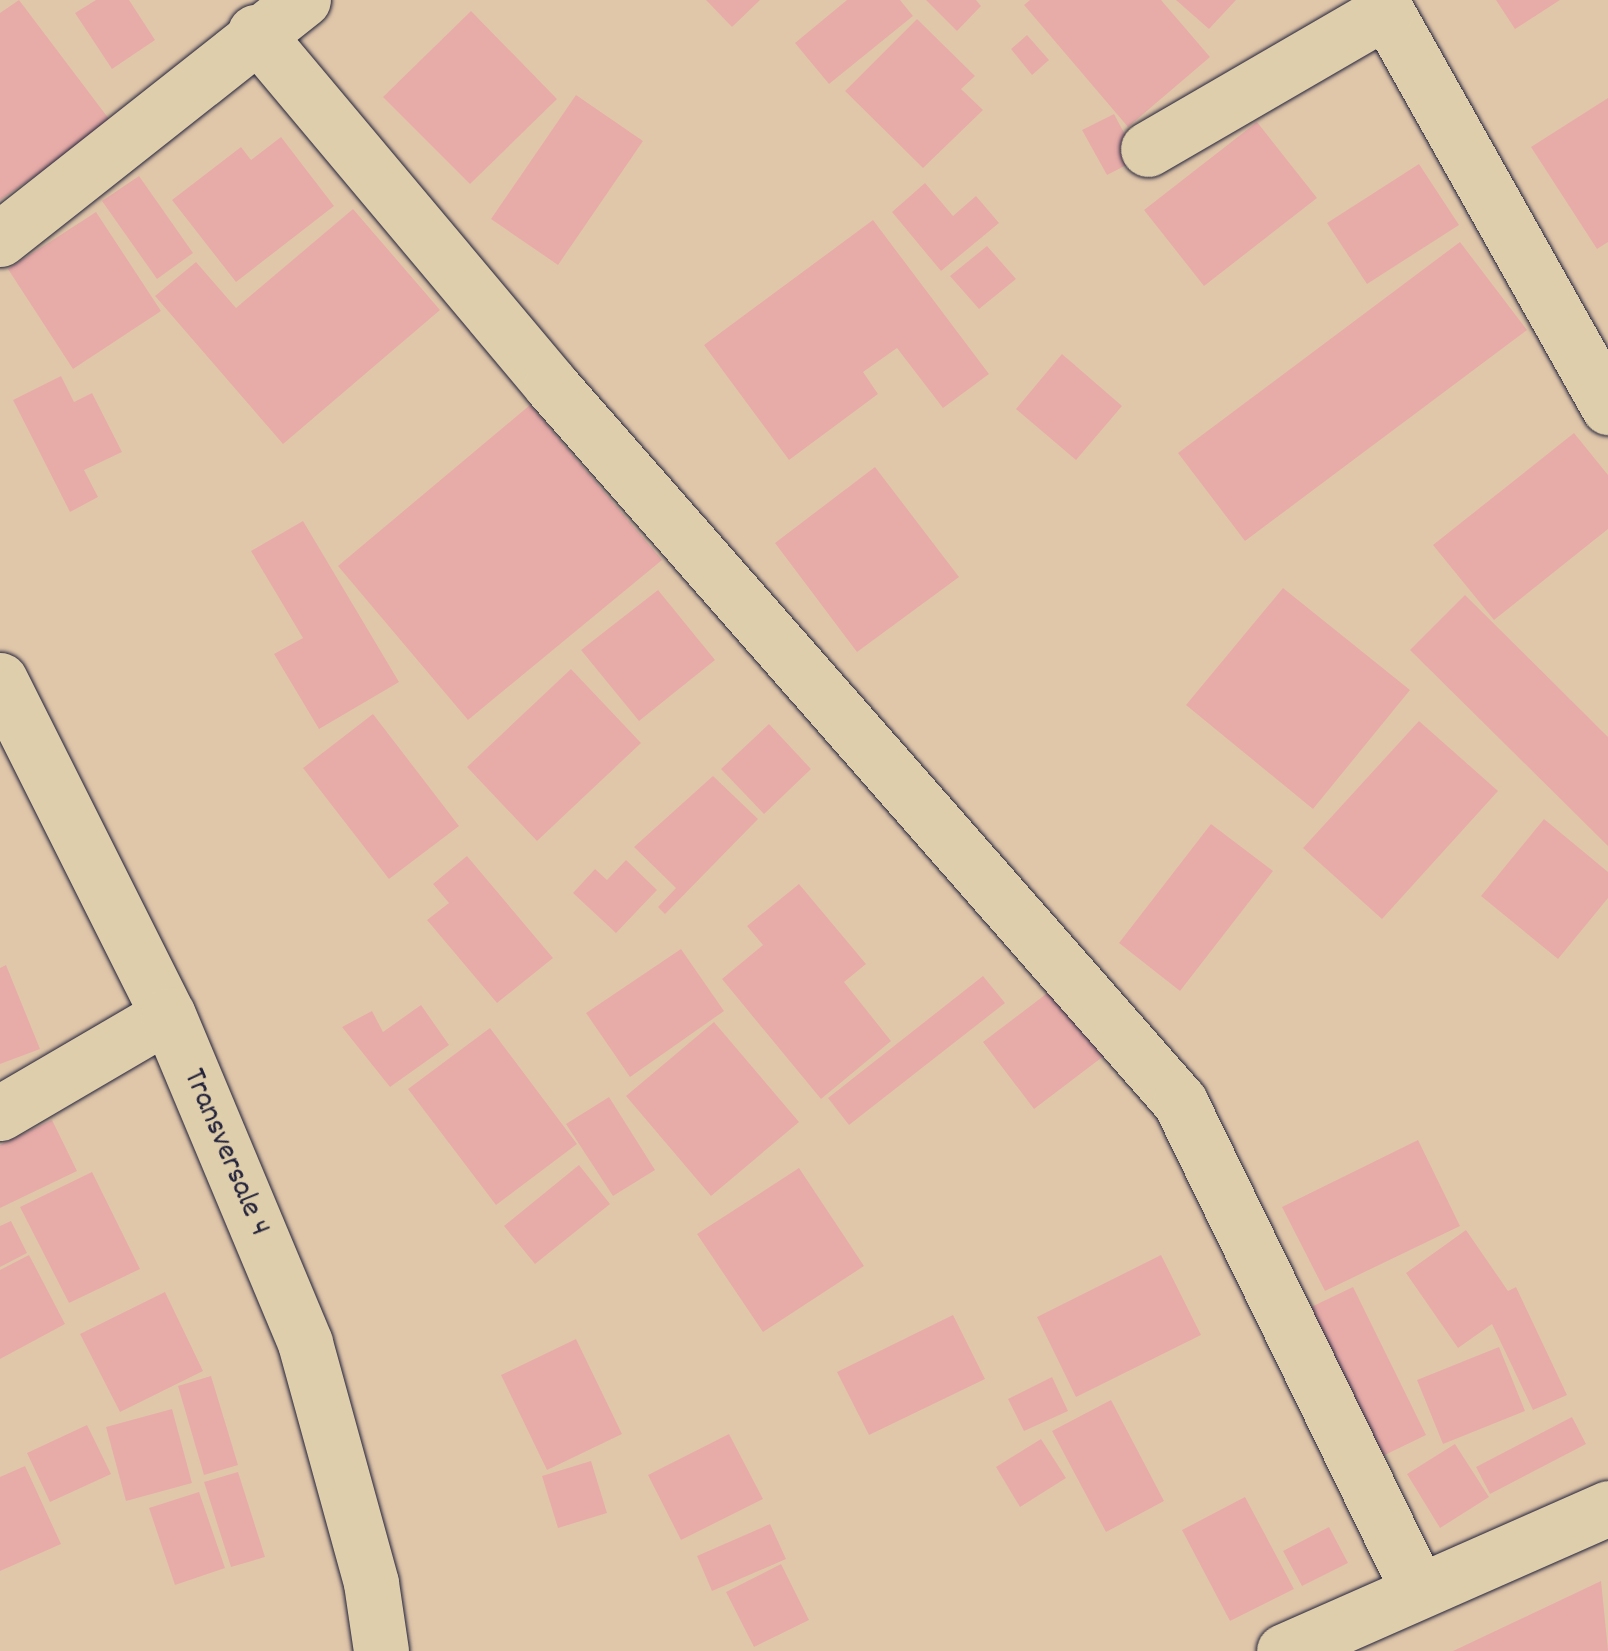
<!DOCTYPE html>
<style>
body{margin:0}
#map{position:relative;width:1608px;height:1651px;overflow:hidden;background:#e1c7aa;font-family:Dekko,sans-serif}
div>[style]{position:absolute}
.building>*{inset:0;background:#e7aca8}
.roads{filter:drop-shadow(0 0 2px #22223b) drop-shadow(0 0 2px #22223b)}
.minor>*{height:55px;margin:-27.5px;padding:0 27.5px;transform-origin:27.5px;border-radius:27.5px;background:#dfceab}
.secondary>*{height:55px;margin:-27.5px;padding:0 27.5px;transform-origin:27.5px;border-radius:27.5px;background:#dfceab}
span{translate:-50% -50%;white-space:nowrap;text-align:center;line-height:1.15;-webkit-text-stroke:9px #dfceab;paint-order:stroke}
.street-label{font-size:32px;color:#22223b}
</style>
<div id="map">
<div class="building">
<div style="clip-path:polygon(19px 0,112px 123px,0 200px,0 13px)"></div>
<div style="clip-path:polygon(96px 0,129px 0,155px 40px,112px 69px,75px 13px)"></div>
<div style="clip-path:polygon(706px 0,760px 0,732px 27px)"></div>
<div style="clip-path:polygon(847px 0,900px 0,913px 16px,829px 84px,795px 43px)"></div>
<div style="clip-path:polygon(926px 0,976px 0,981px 6px,957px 31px)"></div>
<div style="clip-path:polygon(1030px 0,1161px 0,1210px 57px,1128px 127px,1024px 5px)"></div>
<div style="clip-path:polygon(1176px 0,1236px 0,1209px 29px)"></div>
<div style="clip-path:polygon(1496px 0,1560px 0,1515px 29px)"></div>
<div style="clip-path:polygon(471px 11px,557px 99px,470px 184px,383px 97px)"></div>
<div style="clip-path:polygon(917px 19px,975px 76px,961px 89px,983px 110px,923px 168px,845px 91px)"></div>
<div style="clip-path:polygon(1027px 35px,1049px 60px,1032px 75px,1011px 49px)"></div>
<div style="clip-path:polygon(576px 95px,643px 141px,558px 265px,491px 219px)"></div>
<div style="clip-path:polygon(1608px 98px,1608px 242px,1597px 249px,1531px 147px)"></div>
<div style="clip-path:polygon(1114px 114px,1138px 159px,1107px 175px,1082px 130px)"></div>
<div style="clip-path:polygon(1257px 122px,1317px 198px,1204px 286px,1144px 210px)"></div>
<div style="clip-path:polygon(281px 137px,334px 206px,236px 282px,172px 200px,241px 147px,251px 160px)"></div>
<div style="clip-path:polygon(1419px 164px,1459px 225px,1367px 284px,1327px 223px)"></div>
<div style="clip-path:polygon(139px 176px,193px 253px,157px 279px,102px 201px)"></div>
<div style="clip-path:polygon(925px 183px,953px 216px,976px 196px,999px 223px,941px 271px,892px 212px)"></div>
<div style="clip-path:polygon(353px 209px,440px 310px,283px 444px,155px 296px,196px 262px,236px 308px)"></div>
<div style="clip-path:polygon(96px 212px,161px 311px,73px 369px,8px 269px)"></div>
<div style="clip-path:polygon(873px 220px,989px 374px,943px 408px,897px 348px,863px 372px,878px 394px,789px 460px,704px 345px)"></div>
<div style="clip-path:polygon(1460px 242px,1527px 330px,1245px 541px,1178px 453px)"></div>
<div style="clip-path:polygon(987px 246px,1016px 279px,979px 309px,950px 276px)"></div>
<div style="clip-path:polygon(1062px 354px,1122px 406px,1076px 460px,1016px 409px)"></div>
<div style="clip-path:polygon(61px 376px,74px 402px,92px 393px,122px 452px,84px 470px,98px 497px,70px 512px,13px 400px)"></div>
<div style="clip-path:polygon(530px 405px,662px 560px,468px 720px,338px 566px)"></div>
<div style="clip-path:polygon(1574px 433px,1608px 475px,1608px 529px,1494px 620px,1433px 545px)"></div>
<div style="clip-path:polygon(875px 467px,959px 577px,857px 652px,775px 543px)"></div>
<div style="clip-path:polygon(303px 521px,399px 682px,319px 729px,274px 654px,303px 638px,251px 551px)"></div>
<div style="clip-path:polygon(1283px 588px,1410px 690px,1313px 809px,1186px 705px)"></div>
<div style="clip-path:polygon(658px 590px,715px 660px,639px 721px,581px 650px)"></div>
<div style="clip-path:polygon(1465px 595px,1608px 737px,1608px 846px,1410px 650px)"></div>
<div style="clip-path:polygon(571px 669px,641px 743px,537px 841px,467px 767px)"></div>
<div style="clip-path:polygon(373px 714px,459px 826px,389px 879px,303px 768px)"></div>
<div style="clip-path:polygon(1419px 721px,1498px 791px,1382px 919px,1303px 848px)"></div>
<div style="clip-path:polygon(769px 724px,811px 769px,764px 814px,721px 769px)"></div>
<div style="clip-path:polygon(713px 776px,758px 819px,665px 914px,658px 907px,676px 888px,634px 847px)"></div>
<div style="clip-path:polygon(1544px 819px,1608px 872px,1608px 898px,1558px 959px,1481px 896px)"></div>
<div style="clip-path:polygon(1211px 824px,1273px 871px,1180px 991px,1119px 943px)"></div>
<div style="clip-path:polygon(467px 856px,553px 958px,497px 1003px,427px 920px,449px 903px,433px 884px)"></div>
<div style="clip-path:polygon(626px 860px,657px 890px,616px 933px,573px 893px,595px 869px,607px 880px)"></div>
<div style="clip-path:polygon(799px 884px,866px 964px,844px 982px,891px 1041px,821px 1099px,722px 979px,763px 945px,747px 926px)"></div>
<div style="clip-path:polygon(681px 949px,724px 1011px,630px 1077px,586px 1013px)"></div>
<div style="clip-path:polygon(6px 965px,40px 1049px,0 1064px,0 968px)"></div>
<div style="clip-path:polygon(983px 976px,1005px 1003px,849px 1125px,828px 1098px)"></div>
<div style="clip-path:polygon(1054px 988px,1105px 1055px,1034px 1109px,983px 1042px)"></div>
<div style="clip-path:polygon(421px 1005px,449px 1045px,390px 1087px,342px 1027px,372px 1011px,383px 1032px)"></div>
<div style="clip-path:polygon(714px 1022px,799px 1122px,711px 1196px,626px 1096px)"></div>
<div style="clip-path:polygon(490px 1028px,577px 1144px,496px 1205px,408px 1089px)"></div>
<div style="clip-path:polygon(609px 1097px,655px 1170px,613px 1196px,566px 1124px)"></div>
<div style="clip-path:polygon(52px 1120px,77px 1171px,0 1208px,0 1145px)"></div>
<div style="clip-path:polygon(1418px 1140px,1460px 1226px,1325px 1291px,1282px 1207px)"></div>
<div style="clip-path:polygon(579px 1165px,610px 1204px,535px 1264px,504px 1226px)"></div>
<div style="clip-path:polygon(799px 1168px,864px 1266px,763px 1332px,697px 1234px)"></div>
<div style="clip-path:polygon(92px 1172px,140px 1269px,69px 1303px,20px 1207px)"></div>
<div style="clip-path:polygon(11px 1221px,27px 1253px,0 1267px,0 1226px)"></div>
<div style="clip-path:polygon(1466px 1230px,1508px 1291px,1516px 1287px,1567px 1395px,1533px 1410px,1492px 1324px,1458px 1348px,1406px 1273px)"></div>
<div style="clip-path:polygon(29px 1255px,65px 1324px,0 1359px,0 1270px)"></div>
<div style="clip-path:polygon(1161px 1255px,1201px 1335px,1076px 1397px,1037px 1317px)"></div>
<div style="clip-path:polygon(1353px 1287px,1426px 1435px,1360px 1467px,1286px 1319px)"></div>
<div style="clip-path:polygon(165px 1292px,203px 1371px,120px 1412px,80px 1334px)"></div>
<div style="clip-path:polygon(953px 1315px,985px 1379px,869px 1435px,837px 1372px)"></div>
<div style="clip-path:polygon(576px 1339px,622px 1434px,547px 1470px,501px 1375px)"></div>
<div style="clip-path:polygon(1499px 1347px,1525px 1411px,1443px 1444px,1417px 1380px)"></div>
<div style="clip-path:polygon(211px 1376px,238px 1465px,204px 1475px,178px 1386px)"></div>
<div style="clip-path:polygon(1052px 1377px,1068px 1411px,1024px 1431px,1008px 1399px)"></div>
<div style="clip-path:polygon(1111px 1400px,1164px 1501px,1106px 1532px,1052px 1431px)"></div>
<div style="clip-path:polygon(172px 1409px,192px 1483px,126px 1501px,106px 1427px)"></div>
<div style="clip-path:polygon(1572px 1417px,1586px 1444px,1490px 1494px,1476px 1467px)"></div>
<div style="clip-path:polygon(87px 1425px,111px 1474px,50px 1502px,27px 1453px)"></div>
<div style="clip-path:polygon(729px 1434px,763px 1499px,681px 1540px,648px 1475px)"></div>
<div style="clip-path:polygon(1041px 1439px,1066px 1478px,1020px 1507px,996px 1467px)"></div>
<div style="clip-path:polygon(1455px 1444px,1489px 1497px,1440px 1528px,1407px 1474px)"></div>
<div style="clip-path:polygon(591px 1461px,607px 1513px,558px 1528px,542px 1476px)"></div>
<div style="clip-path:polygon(25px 1466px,61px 1544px,0 1571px,0 1477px)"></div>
<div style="clip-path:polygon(238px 1472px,265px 1557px,231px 1567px,204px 1482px)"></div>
<div style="clip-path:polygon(199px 1492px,225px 1568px,175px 1585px,149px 1508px)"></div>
<div style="clip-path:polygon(1245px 1497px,1294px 1589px,1230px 1621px,1182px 1530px)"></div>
<div style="clip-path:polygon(770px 1524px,786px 1559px,712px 1591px,697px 1556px)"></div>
<div style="clip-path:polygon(1329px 1527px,1348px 1563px,1302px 1586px,1283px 1551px)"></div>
<div style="clip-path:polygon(781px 1564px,809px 1620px,754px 1647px,726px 1592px)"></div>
<div style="clip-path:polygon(1601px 1581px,1608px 1651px,1453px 1651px)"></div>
</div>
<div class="roads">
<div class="minor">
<div style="left:1380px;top:0;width:467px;rotate:60.7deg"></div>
<div style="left:255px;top:32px;width:461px;rotate:50deg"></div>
<div style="left:551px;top:385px;width:954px;rotate:48.74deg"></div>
<div style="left:1180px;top:1102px;width:543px;rotate:64deg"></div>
<div style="left:1148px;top:149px;width:275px;rotate:-30.1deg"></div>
<div style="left:0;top:239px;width:386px;rotate:-38.3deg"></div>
<div style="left:0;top:1113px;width:194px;rotate:-30.3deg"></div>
<div style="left:1284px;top:1651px;width:354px;rotate:-23.8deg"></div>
</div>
<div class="secondary">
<div style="left:0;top:680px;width:375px;rotate:63.4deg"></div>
<div style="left:168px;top:1015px;width:355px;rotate:67.3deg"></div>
<div style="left:305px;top:1343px;width:249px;rotate:74.6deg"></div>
<div style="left:371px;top:1583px;width:69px;rotate:81.6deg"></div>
</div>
</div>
<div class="street-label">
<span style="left:225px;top:1153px;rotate:67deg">Transversale 4</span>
</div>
</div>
